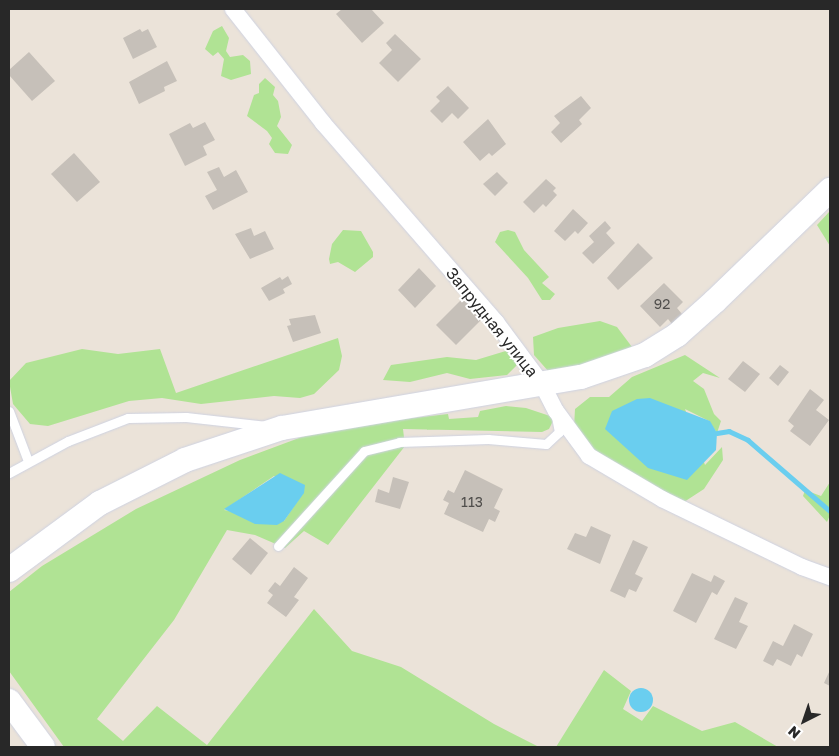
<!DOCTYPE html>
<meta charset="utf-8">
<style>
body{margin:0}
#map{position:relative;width:839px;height:756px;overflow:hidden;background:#ebe3d9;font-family:"Golos Text",sans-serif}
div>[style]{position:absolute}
.green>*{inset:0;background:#b0e394}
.water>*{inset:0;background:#6aceef}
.round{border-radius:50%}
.stream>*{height:4.5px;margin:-2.25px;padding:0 2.25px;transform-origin:2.25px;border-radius:2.25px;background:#6aceef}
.building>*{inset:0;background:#c6c0b9}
.roads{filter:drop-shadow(0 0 1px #ced2e1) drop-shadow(0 0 1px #ced2e1)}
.service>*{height:9px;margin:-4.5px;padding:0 4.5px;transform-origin:4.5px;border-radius:4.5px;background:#fff}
.minor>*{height:16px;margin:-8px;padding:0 8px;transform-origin:8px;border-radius:8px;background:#fff}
.secondary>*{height:24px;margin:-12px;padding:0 12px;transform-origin:12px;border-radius:12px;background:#fff}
span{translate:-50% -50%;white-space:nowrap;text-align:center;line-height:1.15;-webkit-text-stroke:4px #fff;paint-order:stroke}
.number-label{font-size:14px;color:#504e4c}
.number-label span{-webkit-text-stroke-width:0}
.street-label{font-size:16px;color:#282828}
.frame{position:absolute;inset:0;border:10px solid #282828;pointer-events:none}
.north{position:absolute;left:779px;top:696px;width:50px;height:50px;-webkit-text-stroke:4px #fff;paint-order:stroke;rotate:221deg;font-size:14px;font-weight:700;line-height:20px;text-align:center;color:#282828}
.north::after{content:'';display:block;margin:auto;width:18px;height:22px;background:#282828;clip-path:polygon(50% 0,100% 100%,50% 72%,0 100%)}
</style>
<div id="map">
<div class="green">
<div style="clip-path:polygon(222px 26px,229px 38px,226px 51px,230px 57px,243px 55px,250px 61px,251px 74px,231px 80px,221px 76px,224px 59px,218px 52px,213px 56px,205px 49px,213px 31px)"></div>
<div style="clip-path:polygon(265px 78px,275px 87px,273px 95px,278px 101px,281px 117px,277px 126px,292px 145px,288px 154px,275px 153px,269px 144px,272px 138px,267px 131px,247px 116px,254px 95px,259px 93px,259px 84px)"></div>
<div style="clip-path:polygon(830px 211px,830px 246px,817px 225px)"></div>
<div style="clip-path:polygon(343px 230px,361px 231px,373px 252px,373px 257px,355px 272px,338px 262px,330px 264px,329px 259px,332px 244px)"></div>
<div style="clip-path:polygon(508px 230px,515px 232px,524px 250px,549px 277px,542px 283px,555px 294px,550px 300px,542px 300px,528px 278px,495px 242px,500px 232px)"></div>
<div style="clip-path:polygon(600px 321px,617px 327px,632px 347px,590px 367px,549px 372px,534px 355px,533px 337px,558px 328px)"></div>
<div style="clip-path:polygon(338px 338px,342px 356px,339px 370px,314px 394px,300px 398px,274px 396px,201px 404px,162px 398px,129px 401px,48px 426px,30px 424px,13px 404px,9px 381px,26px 363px,82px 349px,118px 354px,160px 349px,176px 393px)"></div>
<div style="clip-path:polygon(509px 350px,517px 355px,517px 365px,507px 375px,470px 379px,447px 373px,410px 382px,383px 380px,391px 365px,447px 357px,476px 360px)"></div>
<div style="clip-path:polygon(685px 355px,720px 378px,703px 373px,693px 381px,704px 389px,714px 414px,721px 421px,717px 433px,709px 421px,685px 409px,705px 465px,722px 447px,723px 460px,704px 489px,684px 502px,611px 464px,585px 442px,574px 427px,575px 409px,590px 397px,609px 397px,632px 377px)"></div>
<div style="clip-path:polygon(evenodd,506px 406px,526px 408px,550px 416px,553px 421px,549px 429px,542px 432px,403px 429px,405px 446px,328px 545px,304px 531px,285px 548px,255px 535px,227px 530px,174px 620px,97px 719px,123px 741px,157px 706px,207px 745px,314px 609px,352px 651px,401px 667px,494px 724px,539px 747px,64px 747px,9px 671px,9px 592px,42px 566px,136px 509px,240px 460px,307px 435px,350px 425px,448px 414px,449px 419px,478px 417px,480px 411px,506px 406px,274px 476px,303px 493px,284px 521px,224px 510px,274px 476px)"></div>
<div style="clip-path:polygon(830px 482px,830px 515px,827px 522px,803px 496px,805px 490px,821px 496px)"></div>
<div style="clip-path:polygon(604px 670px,631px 691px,623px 709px,642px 721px,653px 706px,702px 731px,735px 722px,778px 747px,556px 747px)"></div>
</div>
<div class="water">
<div style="clip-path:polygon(650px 398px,710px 421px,717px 433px,716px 450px,687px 480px,648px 468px,605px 429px,612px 411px,637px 399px)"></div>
<div style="clip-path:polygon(280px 473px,305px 485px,304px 493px,284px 521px,277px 525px,255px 524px,224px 509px)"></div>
<div class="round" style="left:629px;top:688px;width:24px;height:24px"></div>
</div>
<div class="stream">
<div style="left:717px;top:433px;width:12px;rotate:-9deg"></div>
<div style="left:729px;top:431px;width:21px;rotate:25deg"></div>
<div style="left:748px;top:440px;width:108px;rotate:40.9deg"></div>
</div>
<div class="building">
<div style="clip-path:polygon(342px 9px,371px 9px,384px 23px,362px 43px,336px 14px)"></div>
<div style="clip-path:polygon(140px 29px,142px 32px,148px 29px,157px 47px,133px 59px,123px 38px)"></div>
<div style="clip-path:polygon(395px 34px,421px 59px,398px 82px,379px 63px,392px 50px,386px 43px)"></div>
<div style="clip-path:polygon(29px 52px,55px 81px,32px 101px,9px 75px,9px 70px)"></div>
<div style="clip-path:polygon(167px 61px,177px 81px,164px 87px,165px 91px,139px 104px,129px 82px)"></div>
<div style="clip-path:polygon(448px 86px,469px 108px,458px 119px,452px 113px,442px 123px,430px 111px,440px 101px,436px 97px)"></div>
<div style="clip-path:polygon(581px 96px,591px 108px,579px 120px,582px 124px,561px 143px,551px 132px,560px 123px,554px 116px)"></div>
<div style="clip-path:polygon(488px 119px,506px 144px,492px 156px,489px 153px,480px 161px,463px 142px)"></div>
<div style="clip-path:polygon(205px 122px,215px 140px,203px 146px,207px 155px,185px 166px,169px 134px,190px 123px,193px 128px)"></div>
<div style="clip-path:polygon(74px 153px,100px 182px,77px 202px,51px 174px)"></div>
<div style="clip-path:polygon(219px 167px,224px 177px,236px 170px,248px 192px,213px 210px,205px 196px,217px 190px,207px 172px)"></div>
<div style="clip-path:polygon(497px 172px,508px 183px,495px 196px,483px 184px)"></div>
<div style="clip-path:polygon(546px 179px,556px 188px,553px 191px,557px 195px,546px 207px,543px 204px,534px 213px,523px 202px)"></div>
<div style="clip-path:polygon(573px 209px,588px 223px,578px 234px,575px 231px,565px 241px,554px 231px)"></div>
<div style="clip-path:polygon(605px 221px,611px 228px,606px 233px,615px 243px,593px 264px,582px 253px,594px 242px,589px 236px)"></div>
<div style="clip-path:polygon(251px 228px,254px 236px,265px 231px,274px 249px,250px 259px,235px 234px)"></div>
<div style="clip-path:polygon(638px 243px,653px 258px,618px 290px,607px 278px)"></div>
<div style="clip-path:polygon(419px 268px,436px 286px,415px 308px,398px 290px)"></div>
<div style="clip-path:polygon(288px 276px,292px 284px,283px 289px,285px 293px,269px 301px,261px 288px,280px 277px,282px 280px)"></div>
<div style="clip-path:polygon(664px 283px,683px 302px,677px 308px,682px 314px,672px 324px,668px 319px,660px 327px,640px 306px)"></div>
<div style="clip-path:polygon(464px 297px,483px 318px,456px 345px,436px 325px)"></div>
<div style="clip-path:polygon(315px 315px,321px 333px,293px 342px,287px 326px,291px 325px,289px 319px)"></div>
<div style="clip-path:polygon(743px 361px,760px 374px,745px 392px,728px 379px)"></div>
<div style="clip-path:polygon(780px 365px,789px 372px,778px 386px,769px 378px)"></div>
<div style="clip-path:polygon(810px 389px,824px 400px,816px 410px,829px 420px,810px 446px,790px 431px,794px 426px,788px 421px)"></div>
<div style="clip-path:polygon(465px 470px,503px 489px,494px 508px,500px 511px,495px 522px,489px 519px,483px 532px,444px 514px,449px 503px,443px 500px,448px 490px,454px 493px)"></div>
<div style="clip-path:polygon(393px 477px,409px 482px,400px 509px,375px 502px,378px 489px,389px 493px)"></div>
<div style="clip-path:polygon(591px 526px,611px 535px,600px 564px,567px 549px,575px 533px,586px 537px)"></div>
<div style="clip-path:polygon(250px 538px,268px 553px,251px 575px,232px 559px)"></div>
<div style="clip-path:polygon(633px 540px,648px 547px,635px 574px,643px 578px,636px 592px,629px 589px,625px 598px,610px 591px)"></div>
<div style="clip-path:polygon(294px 567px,308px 578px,294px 597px,299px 600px,286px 617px,267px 603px,273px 595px,268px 591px,275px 582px,280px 586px)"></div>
<div style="clip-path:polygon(692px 573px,711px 582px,714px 575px,725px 581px,717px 595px,712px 592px,696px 623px,673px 611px)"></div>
<div style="clip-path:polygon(735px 597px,748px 603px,739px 622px,748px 626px,736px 649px,714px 639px)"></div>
<div style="clip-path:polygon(794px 624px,813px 634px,802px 657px,797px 654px,791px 666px,777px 659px,773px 666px,763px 661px,773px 641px,783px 646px)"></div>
<div style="clip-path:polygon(830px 670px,830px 686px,824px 683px)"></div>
</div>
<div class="roads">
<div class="service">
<div style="left:9px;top:411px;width:53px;rotate:69.2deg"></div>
<div style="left:9px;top:473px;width:67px;rotate:-28.5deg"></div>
<div style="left:68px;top:441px;width:64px;rotate:-21deg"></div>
<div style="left:128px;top:418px;width:58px;rotate:-1deg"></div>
<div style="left:186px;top:417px;width:81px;rotate:6.4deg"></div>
<div style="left:278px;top:546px;width:128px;rotate:-47.8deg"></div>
<div style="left:364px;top:451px;width:36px;rotate:-14deg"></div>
<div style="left:399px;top:442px;width:89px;rotate:-1.9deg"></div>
<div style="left:488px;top:439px;width:58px;rotate:4.9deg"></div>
<div style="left:546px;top:444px;width:18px;rotate:-43deg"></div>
<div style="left:559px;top:432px;width:15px;rotate:-101deg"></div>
</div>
<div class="minor">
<div style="left:233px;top:9px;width:145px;rotate:51.7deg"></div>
<div style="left:323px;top:123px;width:264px;rotate:49deg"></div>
<div style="left:496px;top:322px;width:77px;rotate:53.4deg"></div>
<div style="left:542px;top:384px;width:30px;rotate:63deg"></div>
<div style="left:556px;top:411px;width:56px;rotate:53.7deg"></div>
<div style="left:589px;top:456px;width:85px;rotate:30.5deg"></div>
<div style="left:662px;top:499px;width:156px;rotate:25.9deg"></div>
<div style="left:802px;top:567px;width:30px;rotate:20deg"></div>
</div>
<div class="secondary">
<div style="left:9px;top:570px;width:113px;rotate:-36.4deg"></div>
<div style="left:100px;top:503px;width:95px;rotate:-26.8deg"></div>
<div style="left:185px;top:460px;width:102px;rotate:-18.3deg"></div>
<div style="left:282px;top:428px;width:303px;rotate:-9.7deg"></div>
<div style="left:581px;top:377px;width:68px;rotate:-19deg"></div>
<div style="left:645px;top:355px;width:38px;rotate:-32deg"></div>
<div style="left:677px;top:335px;width:51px;rotate:-41.8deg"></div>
<div style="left:715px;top:301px;width:160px;rotate:-44deg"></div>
<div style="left:9px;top:701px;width:57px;rotate:53.5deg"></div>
</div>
</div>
<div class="number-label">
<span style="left:662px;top:304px">92</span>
<span style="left:472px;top:502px">113</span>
</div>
<div class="street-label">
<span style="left:492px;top:322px;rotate:51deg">Запрудная улица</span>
</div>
<div class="frame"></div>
<div class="north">N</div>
</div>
